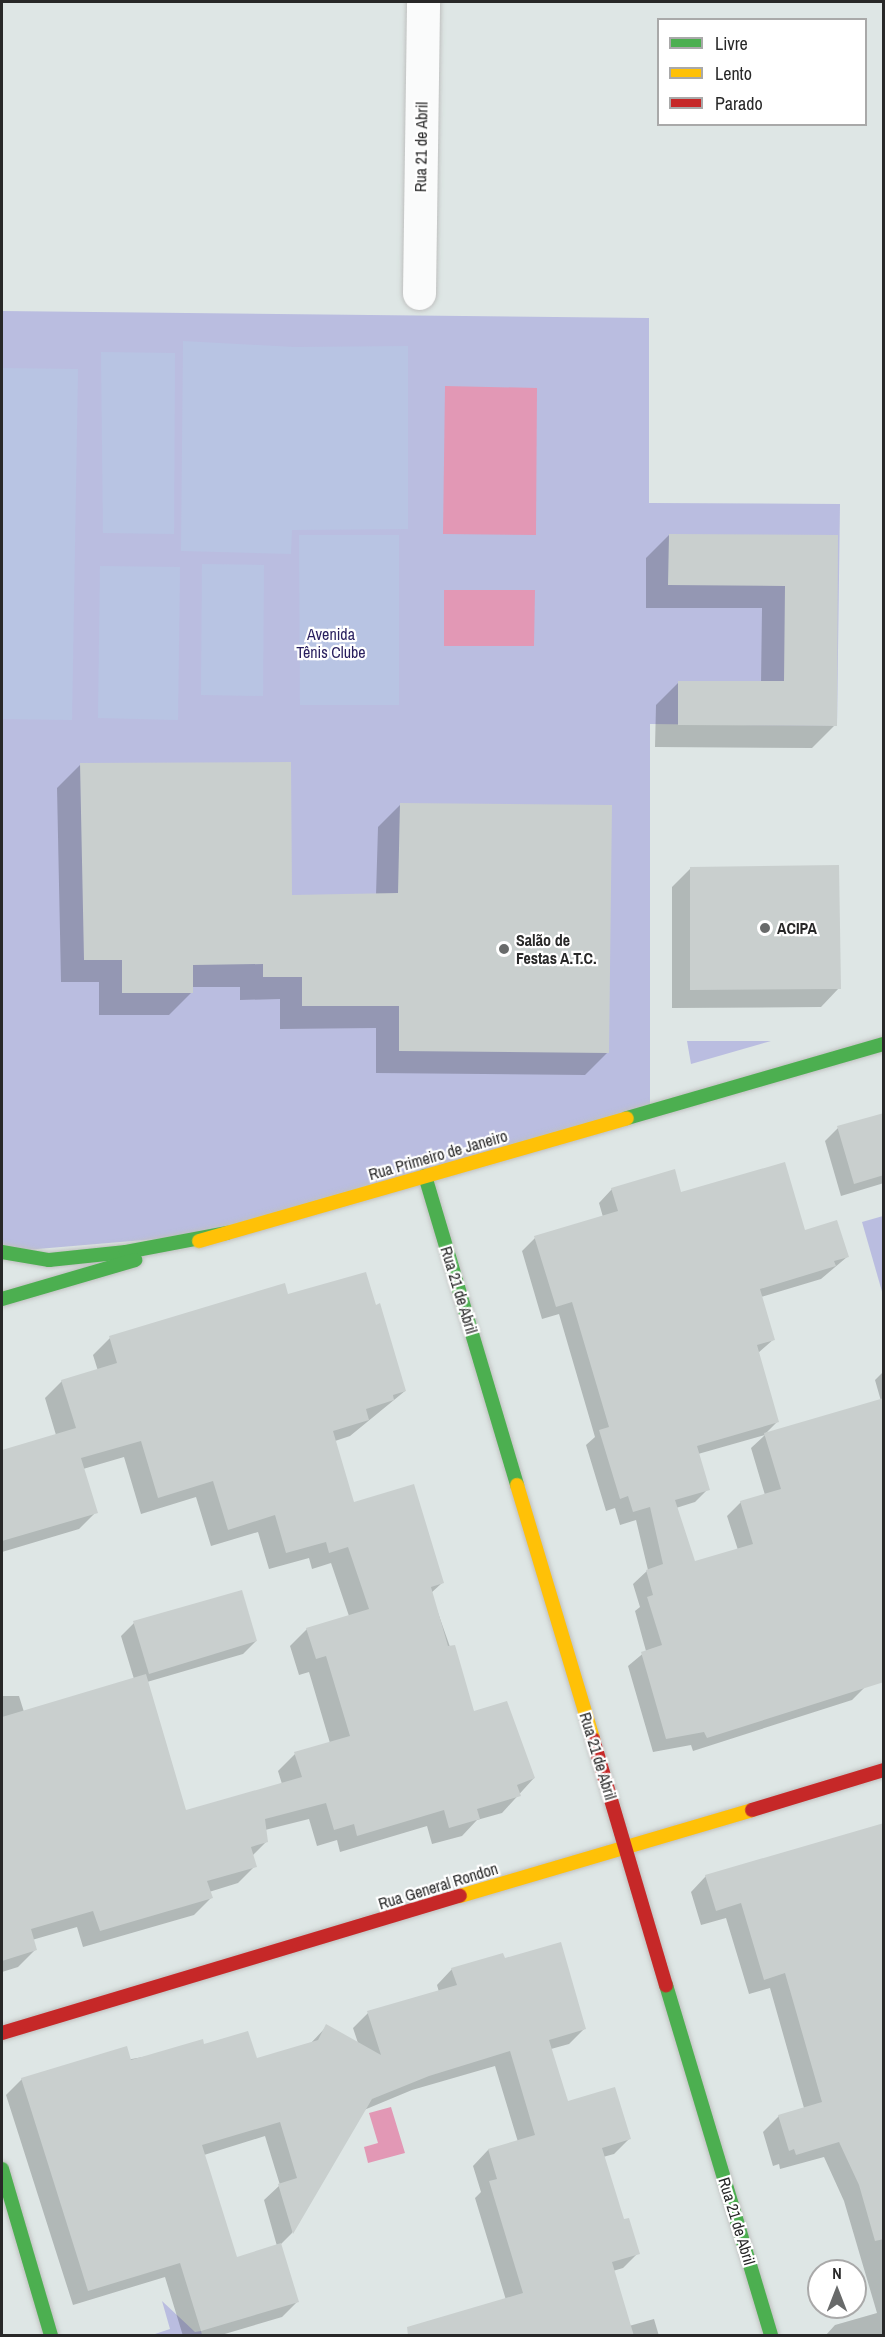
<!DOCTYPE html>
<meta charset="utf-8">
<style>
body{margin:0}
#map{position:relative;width:885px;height:2337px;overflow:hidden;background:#dee6e5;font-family:"Archivo Narrow",sans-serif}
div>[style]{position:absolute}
.green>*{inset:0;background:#babde0}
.pitch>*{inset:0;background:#b8c4e3}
.water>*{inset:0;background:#e298b5}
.shadow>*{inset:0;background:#0003}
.building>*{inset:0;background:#c9cfce}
.roads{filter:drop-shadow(0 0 2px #bfc0bf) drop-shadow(0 0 2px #bfc0bf)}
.street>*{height:33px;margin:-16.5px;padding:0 16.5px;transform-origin:16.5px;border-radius:16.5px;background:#fafbfb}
.fast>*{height:14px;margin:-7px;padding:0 7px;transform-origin:7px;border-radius:7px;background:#4caf50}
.slow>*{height:14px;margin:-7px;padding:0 7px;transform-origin:7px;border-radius:7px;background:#ffc107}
.jam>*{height:14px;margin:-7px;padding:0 7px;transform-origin:7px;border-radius:7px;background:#c62828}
.dots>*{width:16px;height:16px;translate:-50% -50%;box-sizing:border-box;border:3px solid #fff;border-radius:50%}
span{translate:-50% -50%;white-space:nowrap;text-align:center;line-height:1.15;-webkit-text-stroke:4.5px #fff;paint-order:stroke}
.street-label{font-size:16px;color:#282828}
.park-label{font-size:16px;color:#281f5e}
.poi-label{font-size:16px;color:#282828;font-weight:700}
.left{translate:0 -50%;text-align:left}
.frame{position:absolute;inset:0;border:3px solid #282828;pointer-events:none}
.legend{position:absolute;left:657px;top:18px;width:210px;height:108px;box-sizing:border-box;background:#fff;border:2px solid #a9a9a9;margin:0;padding:8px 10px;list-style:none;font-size:18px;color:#282828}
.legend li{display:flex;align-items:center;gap:12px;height:30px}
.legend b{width:30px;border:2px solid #a9a9a9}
.north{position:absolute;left:807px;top:2259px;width:60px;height:60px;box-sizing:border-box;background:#fff;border:2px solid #a9a9a9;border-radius:50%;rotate:0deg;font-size:16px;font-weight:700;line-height:24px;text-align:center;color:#282828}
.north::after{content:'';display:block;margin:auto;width:21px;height:27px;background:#686a6a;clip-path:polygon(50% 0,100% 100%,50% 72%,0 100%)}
</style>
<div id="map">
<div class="green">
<div style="clip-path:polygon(2px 311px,649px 318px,649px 503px,840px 504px,837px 726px,650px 724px,650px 1111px,227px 1233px,2px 1252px)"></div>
<div style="clip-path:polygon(687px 1041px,771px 1041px,691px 1064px)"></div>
<div style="clip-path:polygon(883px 1216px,884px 1216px,883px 1295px,862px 1222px)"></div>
<div style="clip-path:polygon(162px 2301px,195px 2332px,201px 2331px,202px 2335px,149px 2336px,170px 2329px)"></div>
</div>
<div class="pitch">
<div style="clip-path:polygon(183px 341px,294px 347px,408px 346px,408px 529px,292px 530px,291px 554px,181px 551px)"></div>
<div style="clip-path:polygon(101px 352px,175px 353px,174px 534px,103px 533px)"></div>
<div style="clip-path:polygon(2px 368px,78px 369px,72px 720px,2px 719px)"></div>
<div style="clip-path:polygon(299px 535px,399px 535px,399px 705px,300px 705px)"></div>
<div style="clip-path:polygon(202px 564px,264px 565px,263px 696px,201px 695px)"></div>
<div style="clip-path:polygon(100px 566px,180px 567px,178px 720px,98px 718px)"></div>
</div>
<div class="water">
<div style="clip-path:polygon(445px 386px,537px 388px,536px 535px,443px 534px)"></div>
<div style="clip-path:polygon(444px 590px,535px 590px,534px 646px,444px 646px)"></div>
<div style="clip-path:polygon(391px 2107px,405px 2153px,368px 2163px,364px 2147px,378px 2143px,369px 2113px)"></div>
</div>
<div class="shadow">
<div style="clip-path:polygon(669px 535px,837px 536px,835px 725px,812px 748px,655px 747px,656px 705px,679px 682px,761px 683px,762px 608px,646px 608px,646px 558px)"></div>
<div style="clip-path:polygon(80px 765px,291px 896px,376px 895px,378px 827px,401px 804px,608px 1052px,585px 1075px,376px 1073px,376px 1028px,280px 1029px,280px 999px,240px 1000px,240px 987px,192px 987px,192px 992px,169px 1015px,99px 1015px,99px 982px,61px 982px,57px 788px)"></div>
<div style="clip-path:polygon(691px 868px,839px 988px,821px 1007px,672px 1008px,672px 887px)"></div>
<div style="clip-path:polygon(884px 1114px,884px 1183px,841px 1196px,825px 1141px,838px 1128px)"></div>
<div style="clip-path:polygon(evenodd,612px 1189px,680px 1194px,804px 1232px,847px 1257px,821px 1279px,761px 1297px,774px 1339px,758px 1353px,777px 1422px,764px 1435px,881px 1401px,875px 1380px,884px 1371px,884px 1467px,865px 1687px,852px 1700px,693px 1751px,691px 1745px,653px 1752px,628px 1666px,646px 1651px,635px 1611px,640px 1607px,633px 1584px,648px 1570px,636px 1520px,620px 1525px,615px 1508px,606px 1511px,586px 1445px,595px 1437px,559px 1314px,542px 1319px,522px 1251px,535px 1238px,603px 1217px,599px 1203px,612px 1189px,765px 1435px,751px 1448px,765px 1495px,741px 1502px,727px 1516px,738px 1550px,694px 1563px,676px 1508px,695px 1502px,708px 1489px,698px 1454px,765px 1435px)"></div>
<div style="clip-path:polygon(287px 1296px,405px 1391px,350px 1436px,335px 1441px,353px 1504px,442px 1583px,431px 1593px,473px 1712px,534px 1778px,502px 1813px,477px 1820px,462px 1836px,432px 1844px,427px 1826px,340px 1852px,337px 1840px,317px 1846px,309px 1819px,265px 1830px,267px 1841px,252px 1856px,255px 1866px,238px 1883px,209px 1892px,211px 1898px,194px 1915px,83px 1947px,77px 1927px,32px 1940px,35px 1950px,18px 1967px,2px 1972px,2px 1696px,19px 1696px,24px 1712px,134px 1679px,121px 1636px,134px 1623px,256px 1641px,243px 1654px,147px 1682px,185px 1812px,282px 1784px,278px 1771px,295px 1754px,330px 1743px,309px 1672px,299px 1675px,290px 1646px,307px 1629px,349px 1616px,331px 1563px,312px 1569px,309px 1558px,269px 1569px,258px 1532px,211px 1546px,196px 1497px,141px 1514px,124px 1457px,83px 1469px,96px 1512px,79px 1529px,2px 1552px,2px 1451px,56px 1435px,45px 1398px,62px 1381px,98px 1371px,93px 1355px,110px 1338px)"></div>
<div style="clip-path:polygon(884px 1824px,884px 2336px,825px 2336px,835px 2325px,877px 2313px,844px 2201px,824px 2157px,780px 2169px,779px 2164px,773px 2166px,763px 2132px,779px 2116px,804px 2108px,770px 1988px,749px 1994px,726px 1918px,701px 1925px,691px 1892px,706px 1876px)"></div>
<div style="clip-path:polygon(evenodd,504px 1960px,585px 2028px,569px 2044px,551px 2049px,567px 2102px,629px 2139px,614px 2154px,603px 2157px,623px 2221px,638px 2253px,623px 2268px,613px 2271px,629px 2326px,654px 2319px,659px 2336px,449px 2336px,506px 2300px,475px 2198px,481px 2192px,473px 2166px,488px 2150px,518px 2142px,495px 2066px,412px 2090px,364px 2110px,292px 2233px,280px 2245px,297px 2302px,282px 2317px,218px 2336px,183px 2336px,165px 2277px,73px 2305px,6px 2095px,22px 2079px,203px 2046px,256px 2060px,310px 2044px,327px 2026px,358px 2043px,353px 2028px,368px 2013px,439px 1992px,437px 1985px,452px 1969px,504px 1960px,265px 2136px,280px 2185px,264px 2200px,277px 2246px,236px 2258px,204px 2155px,265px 2136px)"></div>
</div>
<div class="building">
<div style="clip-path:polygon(669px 534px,838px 535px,837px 726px,678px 725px,678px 681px,784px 681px,785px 586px,668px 585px)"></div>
<div style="clip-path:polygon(291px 762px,292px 895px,398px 893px,400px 803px,612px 805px,609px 1053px,399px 1051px,399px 1006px,302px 1006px,302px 977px,263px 977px,263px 964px,193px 965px,193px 993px,122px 993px,122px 960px,84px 960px,80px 763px)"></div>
<div style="clip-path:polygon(839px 865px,841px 989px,690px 990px,690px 867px)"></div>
<div style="clip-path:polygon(884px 1113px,884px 1175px,854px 1184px,837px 1126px)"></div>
<div style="clip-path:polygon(785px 1162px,805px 1230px,837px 1220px,849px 1257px,834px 1261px,836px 1266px,760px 1289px,775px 1340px,757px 1345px,779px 1422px,697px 1446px,710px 1490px,675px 1500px,695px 1561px,753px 1544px,740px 1501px,781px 1489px,764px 1433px,884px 1398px,884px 1682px,707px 1738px,704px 1732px,666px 1739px,641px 1652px,662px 1645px,647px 1597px,653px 1595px,646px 1570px,663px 1564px,650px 1507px,633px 1512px,628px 1496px,620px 1499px,599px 1430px,609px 1427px,572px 1302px,556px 1307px,534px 1236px,618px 1211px,611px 1188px,675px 1169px,681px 1192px)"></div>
<div style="clip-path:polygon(366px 1272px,376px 1305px,380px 1303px,406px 1391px,393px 1395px,394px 1400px,366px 1409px,369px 1420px,333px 1431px,354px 1502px,414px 1484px,444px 1583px,431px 1587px,448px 1646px,455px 1645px,474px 1711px,507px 1701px,535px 1778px,517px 1785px,521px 1796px,477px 1809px,480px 1819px,449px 1828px,444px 1810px,357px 1836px,354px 1824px,334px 1830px,326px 1803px,265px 1819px,268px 1842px,251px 1847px,257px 1867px,207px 1881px,213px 1898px,100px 1931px,93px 1911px,31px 1929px,37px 1950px,2px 1961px,2px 1717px,146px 1674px,186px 1810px,302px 1777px,294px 1752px,350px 1736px,326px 1656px,316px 1659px,306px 1628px,369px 1609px,348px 1547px,329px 1553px,326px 1542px,286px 1553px,275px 1515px,228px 1530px,213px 1481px,158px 1498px,141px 1441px,81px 1458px,98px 1513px,2px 1541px,2px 1450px,76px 1428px,61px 1380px,117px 1363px,109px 1336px,285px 1283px,288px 1294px)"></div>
<div style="clip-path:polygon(242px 1590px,257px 1641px,149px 1674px,133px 1621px)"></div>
<div style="clip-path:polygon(884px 1823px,884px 2239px,875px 2241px,859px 2185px,839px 2142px,796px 2155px,794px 2149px,789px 2151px,778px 2115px,822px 2102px,785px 1973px,764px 1980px,741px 1903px,716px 1911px,705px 1875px)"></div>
<div style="clip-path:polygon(561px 1942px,586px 2029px,549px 2040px,568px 2101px,615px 2087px,631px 2139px,602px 2148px,624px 2219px,629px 2218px,640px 2254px,612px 2262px,634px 2336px,408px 2336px,407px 2327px,523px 2293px,489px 2181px,497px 2179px,488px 2149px,535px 2135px,510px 2051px,429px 2076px,372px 2099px,293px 2234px,278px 2184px,297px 2178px,280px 2122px,202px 2145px,237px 2257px,281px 2243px,299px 2302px,201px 2331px,180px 2263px,88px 2291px,21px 2078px,127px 2046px,131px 2060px,203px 2039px,204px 2044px,248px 2031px,257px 2058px,318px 2040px,326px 2024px,381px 2055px,367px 2011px,457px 1985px,451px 1968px,503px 1953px,505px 1958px)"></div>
</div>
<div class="roads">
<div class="street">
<div style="left:419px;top:293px;width:291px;rotate:-89.2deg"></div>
</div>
<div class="fast">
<div style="left:627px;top:1118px;width:267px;rotate:-16.1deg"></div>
<div style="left:425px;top:1176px;width:322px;rotate:73.4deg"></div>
<div style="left:2px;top:1252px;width:48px;rotate:9.7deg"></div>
<div style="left:49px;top:1260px;width:77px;rotate:-5.9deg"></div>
<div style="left:126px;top:1252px;width:103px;rotate:-10.7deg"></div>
<div style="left:2px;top:1299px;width:139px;rotate:-16.3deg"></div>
<div style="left:666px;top:1985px;width:366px;rotate:73.3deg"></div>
<div style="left:2px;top:2169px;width:174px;rotate:73.6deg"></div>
</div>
<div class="slow">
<div style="left:199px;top:1241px;width:445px;rotate:-16deg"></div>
<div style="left:517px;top:1485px;width:265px;rotate:73.3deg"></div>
<div style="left:460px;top:1896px;width:304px;rotate:-16.4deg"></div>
</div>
<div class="jam">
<div style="left:593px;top:1739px;width:257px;rotate:73.5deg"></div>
<div style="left:752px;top:1810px;width:138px;rotate:-16.9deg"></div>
<div style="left:2px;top:2033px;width:478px;rotate:-16.7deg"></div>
</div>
</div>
<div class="dots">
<div style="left:765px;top:928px;background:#686a6a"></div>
<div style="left:504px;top:949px;background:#686a6a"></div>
</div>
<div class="street-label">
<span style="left:421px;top:147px;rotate:-89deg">Rua 21 de Abril</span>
<span style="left:438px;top:1155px;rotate:-16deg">Rua Primeiro de Janeiro</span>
<span style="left:459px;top:1290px;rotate:73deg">Rua 21 de Abril</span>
<span style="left:598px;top:1756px;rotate:73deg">Rua 21 de Abril</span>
<span style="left:438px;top:1886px;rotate:-17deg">Rua General Rondon</span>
<span style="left:737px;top:2221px;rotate:73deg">Rua 21 de Abril</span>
</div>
<div class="park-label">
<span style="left:331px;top:643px">Avenida<br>Tênis Clube</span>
</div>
<div class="poi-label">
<span class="left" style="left:777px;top:928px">ACIPA</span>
<span class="left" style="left:516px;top:949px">Salão de<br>Festas A.T.C.</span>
</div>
<div class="frame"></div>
<ul class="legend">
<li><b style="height:8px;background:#4caf50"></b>Livre</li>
<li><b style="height:8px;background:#ffc107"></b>Lento</li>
<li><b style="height:8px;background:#c62828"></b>Parado</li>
</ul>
<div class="north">N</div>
</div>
